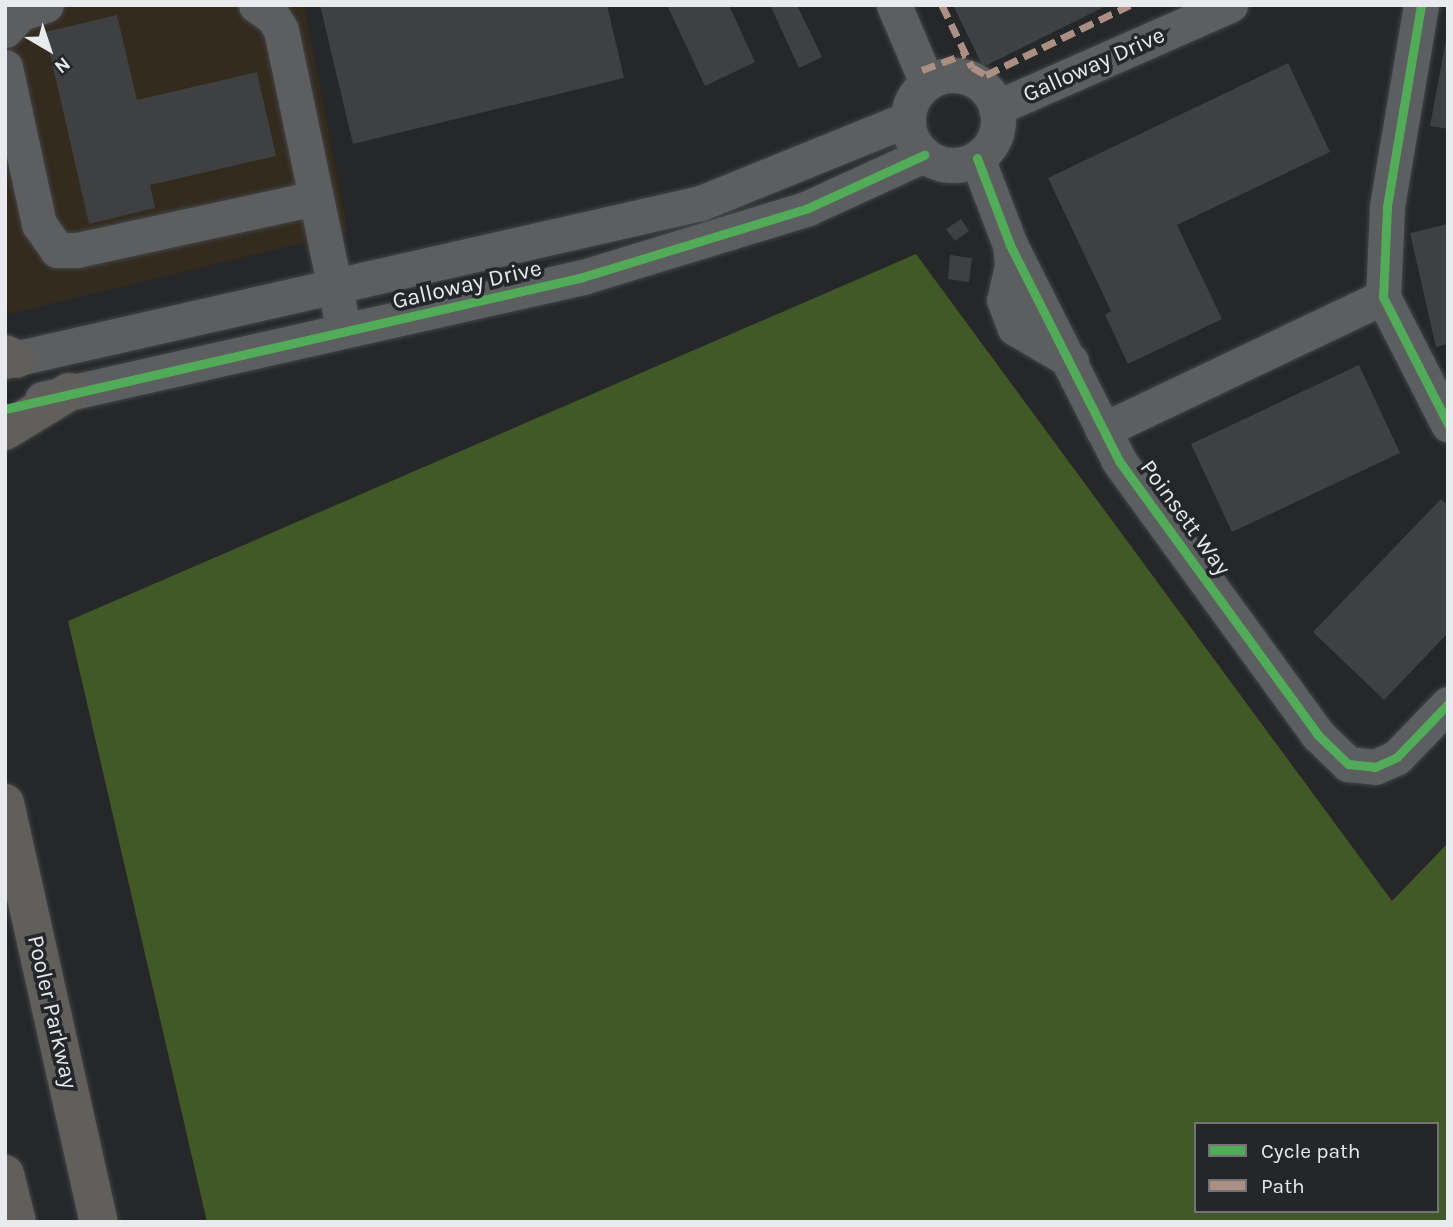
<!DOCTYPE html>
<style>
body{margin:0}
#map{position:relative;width:1453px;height:1227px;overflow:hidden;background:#252729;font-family:Karla,sans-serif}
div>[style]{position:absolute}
.commercial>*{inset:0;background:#332b1e}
.forest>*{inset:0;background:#415827}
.building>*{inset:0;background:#3f4041}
.roads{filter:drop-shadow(0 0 2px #434446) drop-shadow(0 0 2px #434446)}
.minor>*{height:35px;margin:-17.5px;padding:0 17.5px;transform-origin:17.5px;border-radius:17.5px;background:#5c5e60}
.minor>.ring{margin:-17.5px;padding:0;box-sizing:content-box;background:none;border:35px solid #5c5e60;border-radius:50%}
.major>*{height:38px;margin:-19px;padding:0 19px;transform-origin:19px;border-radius:19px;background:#615f5b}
.quiet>*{height:7px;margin-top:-3.5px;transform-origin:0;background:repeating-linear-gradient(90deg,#ac8f84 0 14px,transparent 0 21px)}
.cycleway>*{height:9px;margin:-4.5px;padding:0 4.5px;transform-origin:4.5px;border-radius:4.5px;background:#51ab58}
span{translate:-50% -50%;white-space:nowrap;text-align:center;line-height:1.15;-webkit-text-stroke:7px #24262a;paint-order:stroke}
.street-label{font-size:23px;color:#e9eaed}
.frame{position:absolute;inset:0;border:7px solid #e9eaed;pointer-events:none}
.legend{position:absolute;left:1194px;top:1122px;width:245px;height:91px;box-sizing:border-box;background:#24262a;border:2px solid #737478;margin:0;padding:9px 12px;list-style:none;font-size:21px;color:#e9eaed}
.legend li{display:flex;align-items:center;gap:14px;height:35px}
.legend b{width:35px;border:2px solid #737478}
.north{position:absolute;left:14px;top:14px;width:70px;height:70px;-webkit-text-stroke:5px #24262a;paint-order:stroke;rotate:141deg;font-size:19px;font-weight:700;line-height:28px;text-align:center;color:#e9eaed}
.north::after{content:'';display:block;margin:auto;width:24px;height:32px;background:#e9eaed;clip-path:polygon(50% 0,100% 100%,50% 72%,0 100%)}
</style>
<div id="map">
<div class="commercial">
<div style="clip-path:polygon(5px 5px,304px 5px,348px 232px,9px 314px,5px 297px)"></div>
</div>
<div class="forest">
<div style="clip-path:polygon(evenodd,916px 254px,1392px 901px,1448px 843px,1448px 1222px,207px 1222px,68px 621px,916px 254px,1196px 1124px,1437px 1124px,1437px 1211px,1196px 1211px,1196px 1124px)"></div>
</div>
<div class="building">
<div style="clip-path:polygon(320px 5px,607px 5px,624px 78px,353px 144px)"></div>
<div style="clip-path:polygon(667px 5px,729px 5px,755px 62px,705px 86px)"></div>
<div style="clip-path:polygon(770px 5px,797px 5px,822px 57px,799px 68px)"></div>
<div style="clip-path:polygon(953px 5px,1108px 5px,983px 67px)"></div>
<div style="clip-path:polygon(117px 15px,137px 100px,257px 72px,276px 156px,150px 185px,155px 208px,89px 224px,45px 32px)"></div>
<div style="clip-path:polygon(1446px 40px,1448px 40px,1448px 129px,1430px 126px)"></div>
<div style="clip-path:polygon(1288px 63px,1330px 152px,1177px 225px,1222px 319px,1128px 364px,1105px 315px,1111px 311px,1048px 178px)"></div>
<div style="clip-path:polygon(961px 219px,969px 231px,955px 241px,946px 229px)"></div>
<div style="clip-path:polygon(1448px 224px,1448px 344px,1436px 347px,1410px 233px)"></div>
<div style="clip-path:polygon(950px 255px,972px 258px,969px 282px,948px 279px)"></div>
<div style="clip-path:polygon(1359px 365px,1400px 453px,1232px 532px,1191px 444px)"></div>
<div style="clip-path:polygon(1441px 499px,1448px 506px,1448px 633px,1384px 700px,1313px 632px)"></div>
</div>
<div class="roads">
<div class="minor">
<div style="left:256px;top:5px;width:21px;rotate:35deg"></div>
<div style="left:273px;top:17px;width:15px;rotate:58deg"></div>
<div style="left:281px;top:30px;width:288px;rotate:78.2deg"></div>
<div style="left:894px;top:5px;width:85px;rotate:67.1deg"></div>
<div style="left:1421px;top:5px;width:205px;rotate:99.6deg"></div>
<div style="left:1387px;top:207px;width:90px;rotate:92.5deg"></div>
<div style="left:1383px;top:297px;width:143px;rotate:62.9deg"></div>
<div style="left:5px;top:30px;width:23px;rotate:-47deg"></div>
<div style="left:21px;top:13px;width:26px;rotate:-18deg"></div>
<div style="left:5px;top:67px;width:161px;rotate:77.8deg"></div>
<div style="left:39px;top:224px;width:32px;rotate:55deg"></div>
<div style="left:57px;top:250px;width:20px"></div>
<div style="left:77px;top:250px;width:244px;rotate:-12.3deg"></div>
<div class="ring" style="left:908px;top:75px;width:55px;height:55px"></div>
<div style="left:996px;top:108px;width:256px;rotate:-23.8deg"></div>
<div style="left:977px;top:158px;width:93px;rotate:69.2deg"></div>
<div style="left:1010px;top:245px;width:242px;rotate:63.2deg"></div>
<div style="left:1119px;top:461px;width:339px;rotate:54deg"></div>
<div style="left:1318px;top:735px;width:42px;rotate:44deg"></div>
<div style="left:1348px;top:764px;width:27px;rotate:6deg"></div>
<div style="left:1375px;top:767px;width:24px;rotate:-24deg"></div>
<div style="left:1397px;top:757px;width:74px;rotate:-46.1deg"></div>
<div style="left:1010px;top:245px;width:21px;rotate:85deg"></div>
<div style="left:1012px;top:266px;width:35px;rotate:103deg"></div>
<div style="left:1004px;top:300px;width:30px;rotate:69deg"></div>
<div style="left:1015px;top:328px;width:65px;rotate:30.5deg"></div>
<div style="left:5px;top:361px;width:714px;rotate:-12.79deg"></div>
<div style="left:701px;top:203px;width:223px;rotate:-22.1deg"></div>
<div style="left:42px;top:399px;width:555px;rotate:-12.71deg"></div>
<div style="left:583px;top:277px;width:235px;rotate:-17deg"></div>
<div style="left:808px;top:208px;width:128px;rotate:-24.6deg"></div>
<div style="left:1103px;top:430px;width:310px;rotate:-25.4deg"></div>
</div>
<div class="major">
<div style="left:5px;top:354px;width:12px;rotate:24deg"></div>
<div style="left:5px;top:431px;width:75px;rotate:-31.4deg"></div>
<div style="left:5px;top:803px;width:429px;rotate:77.4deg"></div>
<div style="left:5px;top:1174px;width:49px;rotate:76deg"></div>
</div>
</div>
<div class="quiet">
<div style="left:942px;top:5px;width:69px;rotate:64.2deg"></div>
<div style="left:972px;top:67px;width:16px;rotate:30deg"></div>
<div style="left:986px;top:75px;width:160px;rotate:-25.9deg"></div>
<div style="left:922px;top:70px;width:46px;rotate:-20.4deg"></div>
</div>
<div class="cycleway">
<div style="left:1421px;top:5px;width:205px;rotate:99.6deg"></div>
<div style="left:1387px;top:207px;width:90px;rotate:92.5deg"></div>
<div style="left:1383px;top:297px;width:143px;rotate:62.9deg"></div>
<div style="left:977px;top:158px;width:93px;rotate:69.2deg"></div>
<div style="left:1010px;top:245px;width:242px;rotate:63.2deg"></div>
<div style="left:1119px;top:461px;width:339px;rotate:54deg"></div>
<div style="left:1318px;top:735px;width:42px;rotate:44deg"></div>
<div style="left:1348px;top:764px;width:27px;rotate:6deg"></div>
<div style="left:1375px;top:767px;width:24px;rotate:-24deg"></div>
<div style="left:1397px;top:757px;width:74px;rotate:-46.1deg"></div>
<div style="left:5px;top:409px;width:593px;rotate:-12.86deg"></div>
<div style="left:583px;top:277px;width:235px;rotate:-17deg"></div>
<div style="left:808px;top:208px;width:128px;rotate:-24.6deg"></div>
</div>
<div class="street-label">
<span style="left:1094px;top:65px;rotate:-24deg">Galloway Drive</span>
<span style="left:467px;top:285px;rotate:-13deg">Galloway Drive</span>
<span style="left:1185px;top:518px;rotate:54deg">Poinsett Way</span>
<span style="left:52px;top:1012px;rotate:77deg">Pooler Parkway</span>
</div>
<div class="frame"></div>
<ul class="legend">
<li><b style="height:9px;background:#51ab58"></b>Cycle path</li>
<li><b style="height:9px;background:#ac8f84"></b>Path</li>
</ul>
<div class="north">N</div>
</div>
